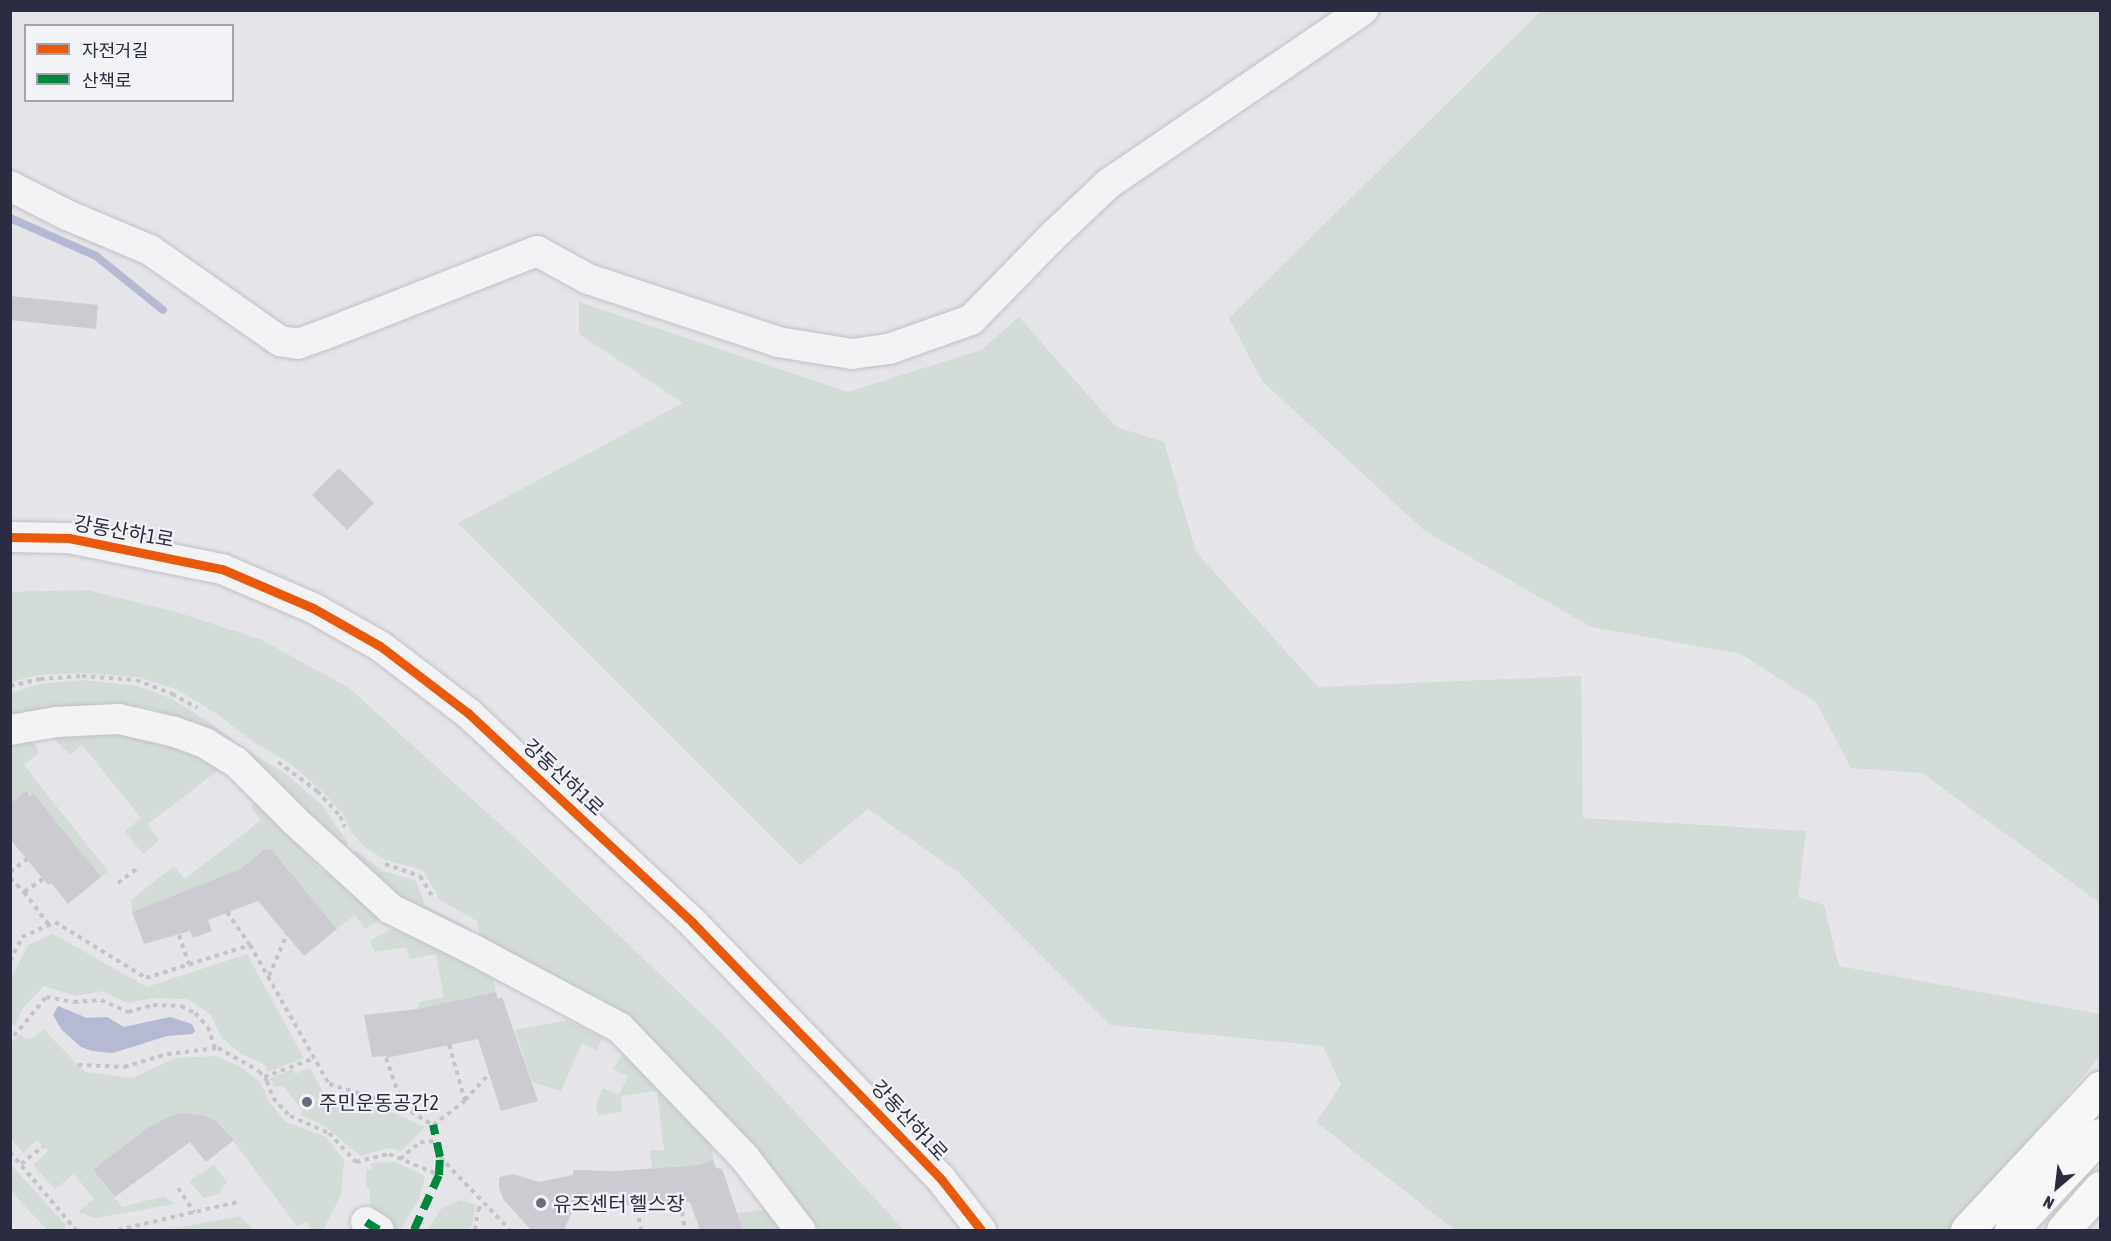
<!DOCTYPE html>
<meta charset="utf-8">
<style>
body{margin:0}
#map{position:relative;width:2111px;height:1241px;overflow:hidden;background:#e4e4e9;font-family:"Asap Condensed","Noto Sans KR",sans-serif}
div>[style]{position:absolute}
.green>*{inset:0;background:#d3dbd6}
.water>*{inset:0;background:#b5b9d1}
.stream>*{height:8px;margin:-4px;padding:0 4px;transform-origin:4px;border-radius:4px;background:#b5b9d1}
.building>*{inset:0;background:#cbcbd1}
.path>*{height:4px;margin-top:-2px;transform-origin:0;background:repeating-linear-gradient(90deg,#c3c3c8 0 4.5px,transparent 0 9px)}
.roads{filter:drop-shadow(0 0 2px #c1c1c5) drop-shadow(0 0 2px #c1c1c5)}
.minor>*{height:30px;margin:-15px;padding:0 15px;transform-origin:15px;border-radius:15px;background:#f3f3f5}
.highway>*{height:33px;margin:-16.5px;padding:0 16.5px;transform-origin:16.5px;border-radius:16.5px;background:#f7f7f7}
.quiet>*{height:8px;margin-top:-4px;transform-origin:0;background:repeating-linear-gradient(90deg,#00873e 0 15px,transparent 0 23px)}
.cycleway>*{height:9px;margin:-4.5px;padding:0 4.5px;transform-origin:4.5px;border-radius:4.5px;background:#e8590c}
.dots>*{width:16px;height:16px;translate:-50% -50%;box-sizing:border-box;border:3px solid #f2f3f7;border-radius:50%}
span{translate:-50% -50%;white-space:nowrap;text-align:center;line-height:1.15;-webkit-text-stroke:4.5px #f2f3f7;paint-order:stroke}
.street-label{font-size:20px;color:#2c2c41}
.poi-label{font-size:20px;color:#2c2c41}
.left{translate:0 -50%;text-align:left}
.frame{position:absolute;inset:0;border:12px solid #2c2c41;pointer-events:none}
.legend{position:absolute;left:24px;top:24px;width:210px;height:78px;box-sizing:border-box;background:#f2f3f7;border:2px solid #a3a3ae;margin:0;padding:8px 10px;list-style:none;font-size:18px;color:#2c2c41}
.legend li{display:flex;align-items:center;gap:12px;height:30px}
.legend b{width:30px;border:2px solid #a3a3ae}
.north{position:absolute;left:2027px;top:1157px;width:60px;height:60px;-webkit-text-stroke:4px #f2f3f7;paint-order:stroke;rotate:208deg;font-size:16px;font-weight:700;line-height:24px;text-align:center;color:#2c2c41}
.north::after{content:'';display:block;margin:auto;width:21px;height:27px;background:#2c2c41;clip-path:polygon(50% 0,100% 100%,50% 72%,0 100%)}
</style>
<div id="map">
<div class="green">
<div style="clip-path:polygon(1542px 10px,2100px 11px,2100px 903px,1922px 773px,1851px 768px,1816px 702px,1741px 654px,1591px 627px,1425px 531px,1262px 381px,1229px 318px)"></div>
<div style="clip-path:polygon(579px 302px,848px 392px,981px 350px,1019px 317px,1116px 427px,1164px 442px,1196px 552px,1318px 687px,1581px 676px,1583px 818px,1806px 831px,1798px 897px,1824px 905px,1839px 966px,2100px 1014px,2100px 1056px,1954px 1230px,1455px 1230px,1316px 1122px,1341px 1085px,1323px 1046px,1110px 1025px,958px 872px,868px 809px,800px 865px,458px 523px,683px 403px,579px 334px)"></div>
<div style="clip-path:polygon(87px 590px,176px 612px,262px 640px,349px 688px,524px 846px,721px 1032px,904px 1230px,820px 1230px,772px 1168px,718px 1109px,602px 998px,481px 947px,477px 921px,440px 900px,423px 870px,385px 860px,365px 847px,351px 832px,344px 815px,320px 789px,291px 764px,252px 741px,217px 714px,176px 689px,137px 677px,81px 673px,38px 675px,11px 682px,11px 592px)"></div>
<div style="clip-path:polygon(82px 680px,138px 686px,172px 699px,209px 722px,238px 744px,286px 774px,322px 805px,348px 843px,339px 852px,262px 767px,195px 725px,147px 707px,102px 707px,11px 717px,11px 693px,39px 684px)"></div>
<div style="clip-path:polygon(106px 731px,173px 745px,221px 768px,148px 824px,159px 840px,143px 854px,125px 831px,141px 818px,82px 745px,70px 754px,55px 740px,54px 734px)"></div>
<div style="clip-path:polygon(26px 740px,35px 744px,39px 753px,24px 765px,108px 871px,101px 877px,30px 793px,11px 804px,11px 746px)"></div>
<div style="clip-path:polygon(257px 799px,287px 820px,301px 848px,321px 871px,338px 874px,381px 919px,365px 929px,355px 915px,337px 929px,302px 886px,300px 888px,288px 874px,291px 872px,274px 852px,265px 849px,240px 869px,132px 912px,131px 900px,174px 866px,185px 879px,261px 820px,251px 807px)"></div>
<div style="clip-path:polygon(355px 850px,383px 871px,416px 881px,425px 905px,468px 928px,469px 942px,344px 861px)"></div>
<div style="clip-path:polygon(398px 925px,492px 971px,496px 992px,467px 1002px,466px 999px,417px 1009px,419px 1002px,444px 997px,436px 954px,410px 959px,406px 947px,375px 952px,370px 941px)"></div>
<div style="clip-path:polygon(53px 934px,147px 987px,247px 954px,304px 1058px,268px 1072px,265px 1065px,240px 1053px,222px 1038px,211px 1015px,187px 999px,153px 998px,128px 1003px,101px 991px,76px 996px,44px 986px,23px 1008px,15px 1026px,11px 1024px,11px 979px,28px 945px)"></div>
<div style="clip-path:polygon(568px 1020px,602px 1038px,596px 1050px,582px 1043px,561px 1091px,532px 1082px,515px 1030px)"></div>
<div style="clip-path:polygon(44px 1030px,85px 1072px,133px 1078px,175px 1058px,215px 1056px,239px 1066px,260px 1082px,270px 1103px,286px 1122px,326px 1137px,344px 1160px,341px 1195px,323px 1230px,313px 1230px,306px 1222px,297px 1226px,223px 1127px,204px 1115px,189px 1113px,159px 1121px,93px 1170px,122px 1207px,164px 1196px,175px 1204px,96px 1218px,78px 1212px,94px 1199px,74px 1174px,55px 1189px,33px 1165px,48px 1151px,37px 1140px,23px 1153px,11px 1138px,10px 1045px,14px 1046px,11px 1042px,21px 1034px,25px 1039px,32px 1038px)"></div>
<div style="clip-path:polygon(625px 1050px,712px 1143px,713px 1160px,688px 1168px,686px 1166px,652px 1168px,650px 1150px,664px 1150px,657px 1091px,621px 1096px,622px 1112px,598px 1115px,596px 1105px,603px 1088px,619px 1095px,628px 1076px,613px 1069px)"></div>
<div style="clip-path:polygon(310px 1068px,323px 1092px,393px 1113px,425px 1127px,401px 1151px,389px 1148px,360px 1156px,325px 1126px,301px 1115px,302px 1110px,282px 1085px,275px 1087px,270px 1078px,293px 1069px,295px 1074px)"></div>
<div style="clip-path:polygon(395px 1162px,425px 1176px,419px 1199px,400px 1230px,396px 1230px,370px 1212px,370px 1188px,366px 1187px,366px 1169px,371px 1170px,371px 1163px)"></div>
<div style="clip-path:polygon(11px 1165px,66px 1225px,63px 1230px,47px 1230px,11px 1191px)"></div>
<div style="clip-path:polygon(214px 1165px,227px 1182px,218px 1194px,204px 1198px,189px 1181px)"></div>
<div style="clip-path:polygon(460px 1200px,476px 1205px,472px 1225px,468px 1230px,428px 1230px,441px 1209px)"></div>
<div style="clip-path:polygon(769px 1209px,783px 1230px,743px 1230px,737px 1213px)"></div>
<div style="clip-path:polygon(240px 1216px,254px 1230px,165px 1230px)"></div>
</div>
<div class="water">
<div style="clip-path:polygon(58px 1006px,87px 1018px,107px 1017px,124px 1027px,170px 1017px,192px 1024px,195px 1031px,192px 1034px,167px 1036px,113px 1053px,92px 1051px,81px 1047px,62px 1030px,53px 1015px)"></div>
</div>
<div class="stream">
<div style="left:10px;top:218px;width:94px;rotate:23.8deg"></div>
<div style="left:96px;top:256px;width:86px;rotate:38.9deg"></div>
</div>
<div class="building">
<div style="clip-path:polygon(10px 296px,98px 305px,96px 329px,10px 320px)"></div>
<div style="clip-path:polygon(339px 468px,374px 503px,347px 530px,312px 495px)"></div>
<div style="clip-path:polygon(26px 791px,30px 796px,33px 793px,101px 877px,68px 904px,51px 883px,48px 885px,10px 839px,10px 804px)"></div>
<div style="clip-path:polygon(265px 849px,273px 851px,337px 929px,304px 956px,258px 901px,208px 920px,212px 931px,193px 938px,190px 931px,144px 944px,132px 912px,240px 869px)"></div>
<div style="clip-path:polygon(496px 992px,498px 999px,502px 997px,538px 1101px,501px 1111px,478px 1039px,386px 1058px,386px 1056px,372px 1057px,364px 1015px,417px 1009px)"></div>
<div style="clip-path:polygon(185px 1113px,204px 1115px,216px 1121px,234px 1140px,206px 1162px,190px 1142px,115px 1197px,93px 1170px,149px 1127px,170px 1116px)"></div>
<div style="clip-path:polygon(713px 1160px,716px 1168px,722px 1169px,743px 1230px,700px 1230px,690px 1202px,574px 1208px,564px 1230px,531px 1230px,504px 1200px,499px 1189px,499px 1177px,513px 1174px,539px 1182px,573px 1175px,573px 1170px,616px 1171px,699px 1165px)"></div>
</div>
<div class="path">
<div style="left:10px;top:686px;width:31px;rotate:-13deg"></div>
<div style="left:40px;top:679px;width:42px;rotate:-4.1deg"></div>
<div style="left:82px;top:676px;width:54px;rotate:4.2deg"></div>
<div style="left:136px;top:680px;width:39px;rotate:21deg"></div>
<div style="left:172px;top:694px;width:29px;rotate:29deg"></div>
<div style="left:278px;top:762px;width:49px;rotate:36.6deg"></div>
<div style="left:317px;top:791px;width:34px;rotate:47deg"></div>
<div style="left:340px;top:816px;width:12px;rotate:66deg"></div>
<div style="left:385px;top:864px;width:37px;rotate:19deg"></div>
<div style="left:420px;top:876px;width:27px;rotate:59deg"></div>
<div style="left:10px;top:872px;width:21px;rotate:-37deg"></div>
<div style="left:10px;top:878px;width:20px;rotate:45deg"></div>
<div style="left:43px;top:879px;width:23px;rotate:146deg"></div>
<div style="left:24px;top:892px;width:41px;rotate:52.9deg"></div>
<div style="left:118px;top:883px;width:26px;rotate:-37deg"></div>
<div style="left:227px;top:912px;width:40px;rotate:55.1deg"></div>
<div style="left:179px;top:935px;width:31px;rotate:71deg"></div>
<div style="left:10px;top:961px;width:27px;rotate:-63deg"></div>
<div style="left:22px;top:937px;width:36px;rotate:-24deg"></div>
<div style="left:55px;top:922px;width:107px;rotate:31.6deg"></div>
<div style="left:146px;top:978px;width:109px;rotate:-17.6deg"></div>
<div style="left:250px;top:945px;width:160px;rotate:60.4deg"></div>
<div style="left:329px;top:1084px;width:77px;rotate:17.3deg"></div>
<div style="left:269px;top:976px;width:46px;rotate:-66.8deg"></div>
<div style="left:14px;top:1036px;width:50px;rotate:-50.6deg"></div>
<div style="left:46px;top:997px;width:28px;rotate:10deg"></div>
<div style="left:74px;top:1002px;width:27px;rotate:-4deg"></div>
<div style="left:101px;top:1000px;width:30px;rotate:24deg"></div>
<div style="left:128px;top:1012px;width:26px;rotate:-16deg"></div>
<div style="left:153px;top:1005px;width:28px;rotate:2deg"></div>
<div style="left:181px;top:1006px;width:16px;rotate:27deg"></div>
<div style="left:195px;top:1013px;width:19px;rotate:47deg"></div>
<div style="left:208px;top:1027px;width:22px;rotate:72deg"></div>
<div style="left:386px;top:1058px;width:52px;rotate:70.9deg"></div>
<div style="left:403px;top:1107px;width:35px;rotate:31deg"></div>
<div style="left:433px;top:1125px;width:40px;rotate:-37deg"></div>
<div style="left:465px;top:1101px;width:59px;rotate:-105.7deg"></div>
<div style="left:78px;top:1065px;width:46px;rotate:2.5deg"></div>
<div style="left:124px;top:1067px;width:45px;rotate:-16.8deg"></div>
<div style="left:167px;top:1054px;width:51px;rotate:-6.7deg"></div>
<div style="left:218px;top:1048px;width:47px;rotate:29.3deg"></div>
<div style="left:259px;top:1071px;width:13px;rotate:51deg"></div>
<div style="left:267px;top:1081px;width:18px;rotate:71deg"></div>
<div style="left:273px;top:1098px;width:25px;rotate:47deg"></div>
<div style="left:290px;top:1116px;width:43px;rotate:23.6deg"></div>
<div style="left:329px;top:1133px;width:40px;rotate:47deg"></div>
<div style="left:356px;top:1162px;width:34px;rotate:-14deg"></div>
<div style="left:389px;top:1154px;width:54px;rotate:22.8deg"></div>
<div style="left:264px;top:1077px;width:54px;rotate:-20.4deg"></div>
<div style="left:465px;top:1100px;width:37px;rotate:-47deg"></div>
<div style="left:10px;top:1152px;width:102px;rotate:49.8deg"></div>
<div style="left:440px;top:1157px;width:101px;rotate:46.2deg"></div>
<div style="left:400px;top:1159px;width:26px;rotate:-40deg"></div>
<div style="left:420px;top:1142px;width:17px;rotate:-3deg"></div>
<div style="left:21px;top:1164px;width:28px;rotate:-39deg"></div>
<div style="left:178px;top:1188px;width:29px;rotate:56deg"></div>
<div style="left:681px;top:1203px;width:27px;rotate:82deg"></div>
<div style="left:637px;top:1209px;width:21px;rotate:79deg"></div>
<div style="left:118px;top:1230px;width:122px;rotate:-13.2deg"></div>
<div style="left:475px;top:1230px;width:20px;rotate:-81deg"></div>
<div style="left:478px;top:1210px;width:9px;rotate:-54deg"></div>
</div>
<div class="roads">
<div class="minor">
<div style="left:10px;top:186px;width:64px;rotate:27deg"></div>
<div style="left:67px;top:215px;width:90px;rotate:22.9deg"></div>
<div style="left:150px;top:250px;width:159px;rotate:35deg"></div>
<div style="left:280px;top:341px;width:18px;rotate:9deg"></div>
<div style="left:298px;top:344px;width:27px;rotate:-20deg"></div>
<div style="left:323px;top:335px;width:230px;rotate:-21.4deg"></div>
<div style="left:537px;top:251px;width:58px;rotate:28.8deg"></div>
<div style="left:588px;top:279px;width:200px;rotate:18.3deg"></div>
<div style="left:778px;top:342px;width:75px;rotate:9.2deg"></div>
<div style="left:852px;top:354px;width:37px;rotate:-8deg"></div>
<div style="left:889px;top:349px;width:87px;rotate:-19.5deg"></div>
<div style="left:971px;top:320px;width:117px;rotate:-45.7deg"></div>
<div style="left:1053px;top:236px;width:76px;rotate:-43.4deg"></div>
<div style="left:1108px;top:184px;width:309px;rotate:-34.3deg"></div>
<div style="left:10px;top:537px;width:59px;rotate:1deg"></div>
<div style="left:69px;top:538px;width:156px;rotate:11.5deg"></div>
<div style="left:222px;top:569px;width:99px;rotate:23.2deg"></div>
<div style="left:313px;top:608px;width:77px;rotate:29.6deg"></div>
<div style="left:380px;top:646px;width:111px;rotate:37.3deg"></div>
<div style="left:468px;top:713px;width:308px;rotate:43deg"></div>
<div style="left:693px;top:923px;width:356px;rotate:45.9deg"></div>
<div style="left:941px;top:1179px;width:65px;rotate:51.9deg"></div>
<div style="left:10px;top:730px;width:47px;rotate:-9.9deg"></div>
<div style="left:56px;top:722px;width:63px;rotate:-2.7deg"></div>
<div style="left:119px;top:719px;width:57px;rotate:13.1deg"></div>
<div style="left:175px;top:732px;width:32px;rotate:20deg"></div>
<div style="left:205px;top:743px;width:36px;rotate:32deg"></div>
<div style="left:236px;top:762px;width:83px;rotate:45deg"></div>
<div style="left:295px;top:821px;width:130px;rotate:42.5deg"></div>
<div style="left:391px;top:909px;width:95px;rotate:26.3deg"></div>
<div style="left:476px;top:951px;width:163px;rotate:28.1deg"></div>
<div style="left:620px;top:1028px;width:180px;rotate:46.1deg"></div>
<div style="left:745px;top:1158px;width:91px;rotate:52.6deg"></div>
<div style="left:366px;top:1222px;width:15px;rotate:32deg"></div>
</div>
<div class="highway">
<div style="left:1967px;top:1230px;width:195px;rotate:-46.9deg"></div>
<div style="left:2011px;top:1230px;width:130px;rotate:-46.9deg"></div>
<div style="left:2063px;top:1230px;width:56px;rotate:-48.6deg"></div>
</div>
</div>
<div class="quiet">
<div style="left:366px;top:1222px;width:15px;rotate:32deg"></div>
<div style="left:414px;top:1230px;width:60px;rotate:-65.6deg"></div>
<div style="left:439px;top:1175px;width:18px;rotate:-87deg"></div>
<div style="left:440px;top:1157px;width:33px;rotate:-102deg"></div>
</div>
<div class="cycleway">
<div style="left:10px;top:537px;width:59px;rotate:1deg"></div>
<div style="left:69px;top:538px;width:156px;rotate:11.5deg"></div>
<div style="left:222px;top:569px;width:99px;rotate:23.2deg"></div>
<div style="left:313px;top:608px;width:77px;rotate:29.6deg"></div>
<div style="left:380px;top:646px;width:111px;rotate:37.3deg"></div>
<div style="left:468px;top:713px;width:308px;rotate:43deg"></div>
<div style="left:693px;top:923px;width:356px;rotate:45.9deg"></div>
<div style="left:941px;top:1179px;width:65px;rotate:51.9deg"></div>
</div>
<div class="dots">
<div style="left:307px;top:1102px;background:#6c6c7c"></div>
<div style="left:541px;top:1203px;background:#6c6c7c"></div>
</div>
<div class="street-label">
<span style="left:124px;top:531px;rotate:10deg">강동산하1로</span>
<span style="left:564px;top:777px;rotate:43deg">강동산하1로</span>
<span style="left:910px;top:1120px;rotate:47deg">강동산하1로</span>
</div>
<div class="poi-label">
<span class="left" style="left:319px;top:1102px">주민운동공간2</span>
<span class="left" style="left:553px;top:1203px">유즈센터 헬스장</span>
</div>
<div class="frame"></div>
<ul class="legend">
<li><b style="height:8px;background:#e8590c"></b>자전거길</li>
<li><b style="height:8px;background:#00873e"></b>산책로</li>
</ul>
<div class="north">N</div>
</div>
